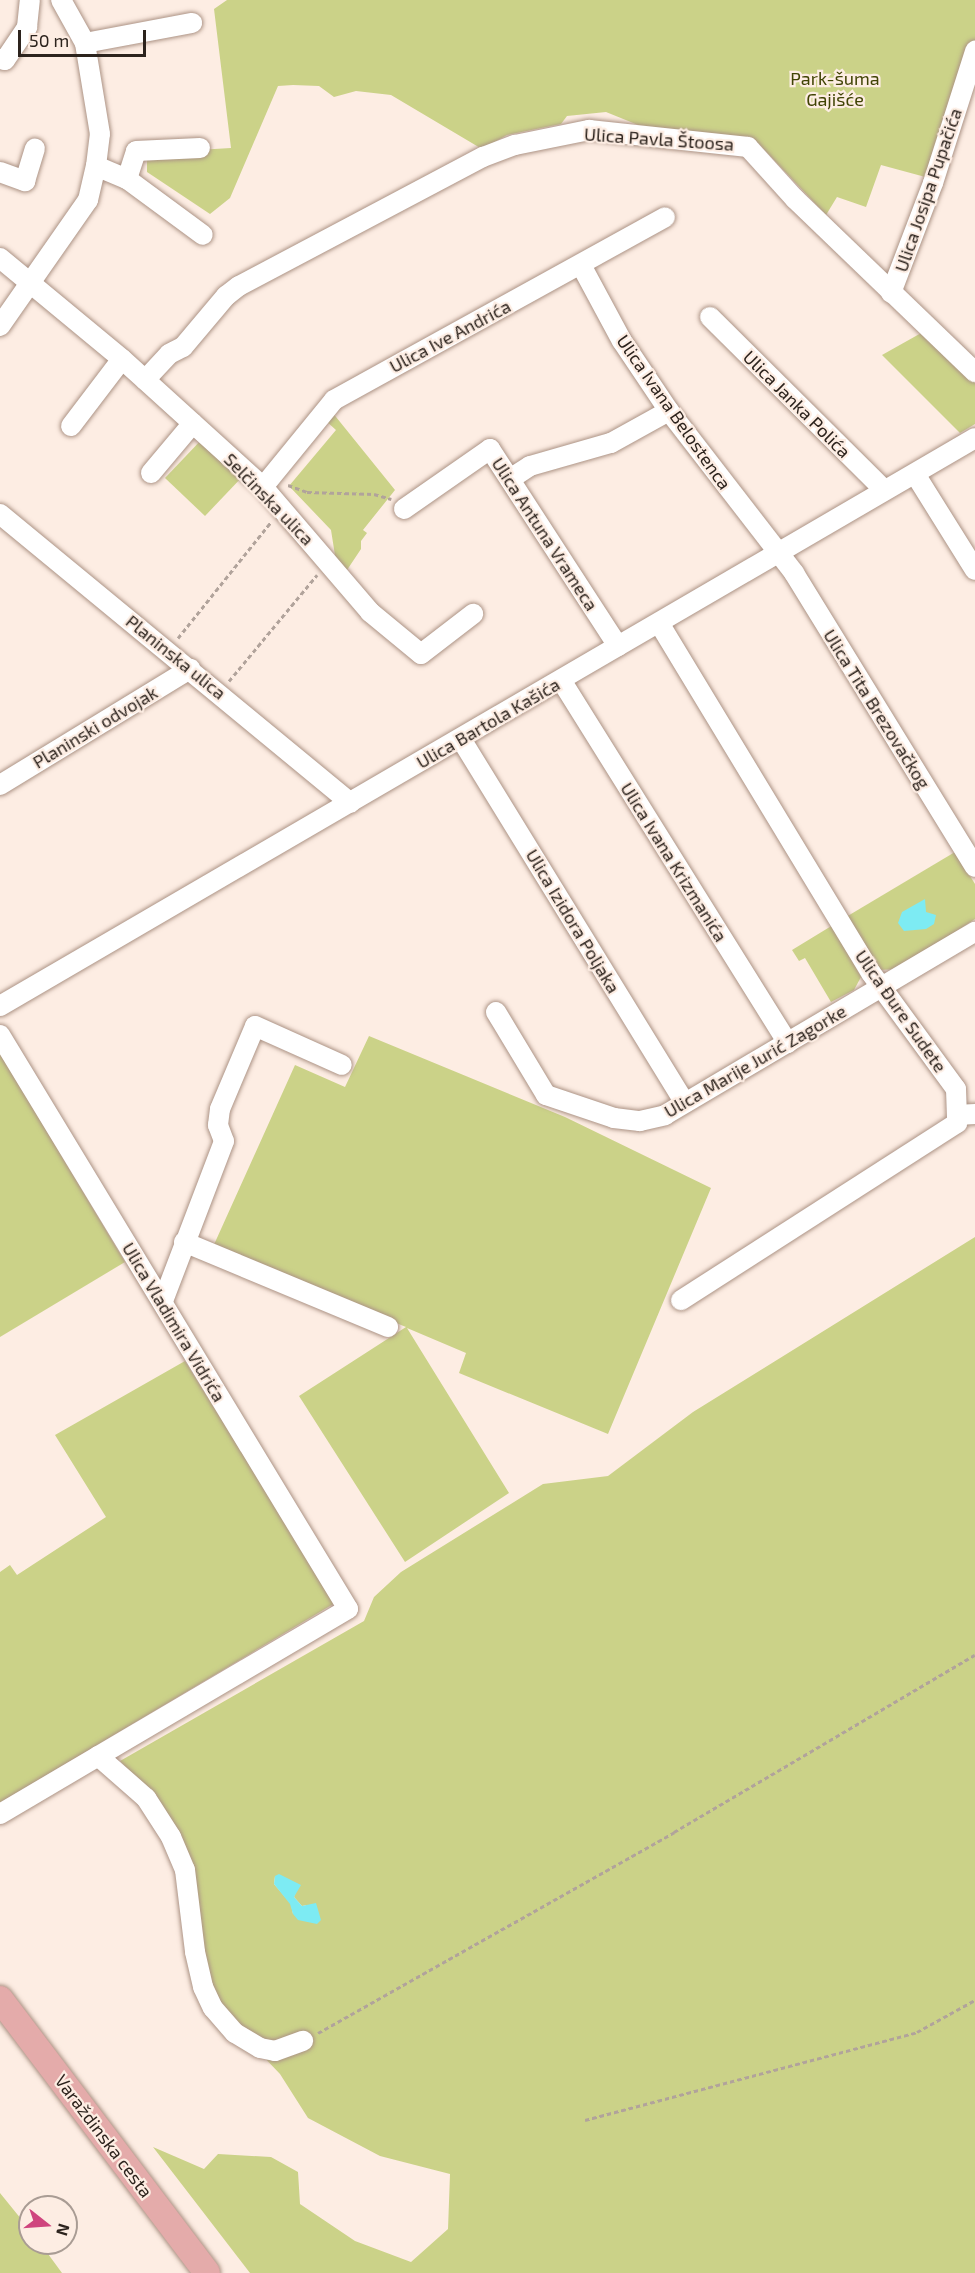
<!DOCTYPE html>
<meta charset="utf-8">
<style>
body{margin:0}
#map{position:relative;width:975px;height:2273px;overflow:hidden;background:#fdede3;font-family:"Exo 2",sans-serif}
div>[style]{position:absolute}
.green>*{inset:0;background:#cbd288}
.water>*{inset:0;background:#7debf3}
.path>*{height:3px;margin-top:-1.5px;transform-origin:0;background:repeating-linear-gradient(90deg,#b1a39b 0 4.5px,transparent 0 7.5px)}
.roads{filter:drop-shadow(0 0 2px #ac9385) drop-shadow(0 0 2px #ac9385)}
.minor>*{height:20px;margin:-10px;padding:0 10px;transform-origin:10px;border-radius:10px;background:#fff}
.major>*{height:26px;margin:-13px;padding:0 13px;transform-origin:13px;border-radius:13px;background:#e4abaa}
span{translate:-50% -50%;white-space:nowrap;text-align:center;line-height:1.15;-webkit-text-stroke:4.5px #fdede3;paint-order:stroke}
.park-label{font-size:18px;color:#404304}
.street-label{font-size:18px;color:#2c231d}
.north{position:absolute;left:18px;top:2195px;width:60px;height:60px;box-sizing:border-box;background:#fdede3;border:2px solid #a99c94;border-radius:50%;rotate:107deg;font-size:16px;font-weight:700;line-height:24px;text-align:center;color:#2c231d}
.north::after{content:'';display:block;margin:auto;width:21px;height:27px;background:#cf457e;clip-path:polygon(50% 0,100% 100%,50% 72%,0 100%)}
.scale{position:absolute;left:18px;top:30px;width:128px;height:27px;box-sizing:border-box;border:3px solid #2c231d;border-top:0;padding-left:8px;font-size:18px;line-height:21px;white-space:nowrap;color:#2c231d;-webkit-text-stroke:4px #fdede3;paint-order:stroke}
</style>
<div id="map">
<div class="green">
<div style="clip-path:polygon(227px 0,975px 0,975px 40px,929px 178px,881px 165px,866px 207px,837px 197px,826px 215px,758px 143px,648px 129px,606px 112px,567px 116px,561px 124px,507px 135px,482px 149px,391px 95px,356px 91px,334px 97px,319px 86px,293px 85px,278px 86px,230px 198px,210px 214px,147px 172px,147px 153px,231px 148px,214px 9px)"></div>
<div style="clip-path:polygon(923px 332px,975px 382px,975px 424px,960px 433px,882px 355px)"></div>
<div style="clip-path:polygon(332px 412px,395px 490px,363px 530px,367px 533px,361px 541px,361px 549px,343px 576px,337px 568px,331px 530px,289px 486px,336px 430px,326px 421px)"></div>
<div style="clip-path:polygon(204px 437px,244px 475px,205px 516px,165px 478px)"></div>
<div style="clip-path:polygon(955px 852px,975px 884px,975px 919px,900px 969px,879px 970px,846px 917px)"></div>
<div style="clip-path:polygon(833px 925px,861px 977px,854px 990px,831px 1002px,805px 958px,799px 961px,792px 950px)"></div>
<div style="clip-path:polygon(369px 1036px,565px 1117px,711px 1188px,608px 1434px,459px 1373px,466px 1353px,407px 1328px,509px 1493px,405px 1562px,299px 1396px,406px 1327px,212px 1249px,295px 1065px,345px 1087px)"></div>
<div style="clip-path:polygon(0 1053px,125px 1262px,0 1337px)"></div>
<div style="clip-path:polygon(evenodd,975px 1237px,975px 2273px,250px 2273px,153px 2147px,204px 2169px,218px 2154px,271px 2157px,298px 2172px,300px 2204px,355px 2241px,411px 2262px,448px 2229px,450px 2174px,380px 2156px,308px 2118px,280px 2074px,220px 2011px,158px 1801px,120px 1761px,364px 1621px,374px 1597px,401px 1572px,543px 1484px,608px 1476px,693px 1412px,975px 1237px,275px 1876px,296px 1891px,294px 1897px,302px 1906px,307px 1905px,293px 1914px,291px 1904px,274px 1884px,275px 1876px)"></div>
<div style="clip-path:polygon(185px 1361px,335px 1603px,0 1803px,0 1572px,10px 1565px,17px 1575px,106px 1517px,55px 1435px)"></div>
<div style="clip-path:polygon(0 2193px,30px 2230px,30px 2243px,40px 2243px,62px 2273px,0 2273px)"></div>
</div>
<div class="water">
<div style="clip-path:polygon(925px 899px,926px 912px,936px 915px,934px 924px,926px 929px,904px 931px,898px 923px,902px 912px)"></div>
<div style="clip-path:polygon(279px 1874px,301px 1885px,294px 1897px,302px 1906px,316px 1903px,321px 1920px,317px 1924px,298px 1920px,293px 1914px,290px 1904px,274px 1884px,275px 1876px)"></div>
</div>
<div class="path">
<div style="left:288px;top:485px;width:20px;rotate:20deg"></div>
<div style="left:307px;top:492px;width:67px;rotate:1.7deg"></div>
<div style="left:374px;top:494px;width:18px;rotate:16deg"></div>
<div style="left:178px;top:638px;width:149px;rotate:-51.3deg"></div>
<div style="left:229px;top:681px;width:138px;rotate:-50.3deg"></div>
<div style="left:318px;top:2033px;width:409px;rotate:-29.4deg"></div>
<div style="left:674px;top:1832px;width:349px;rotate:-30.5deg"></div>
<div style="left:585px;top:2120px;width:343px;rotate:-14.8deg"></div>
<div style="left:917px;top:2032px;width:66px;rotate:-28.9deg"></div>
</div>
<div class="roads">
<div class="minor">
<div style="left:85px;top:43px;width:109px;rotate:-10.6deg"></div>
<div style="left:0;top:59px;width:5px;rotate:11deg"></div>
<div style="left:5px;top:60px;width:40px;rotate:-56deg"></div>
<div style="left:27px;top:27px;width:27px;rotate:-84deg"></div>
<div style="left:96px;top:166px;width:34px;rotate:23deg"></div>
<div style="left:127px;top:179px;width:94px;rotate:36.4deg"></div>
<div style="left:0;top:172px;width:27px;rotate:20deg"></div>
<div style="left:25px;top:181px;width:34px;rotate:-73deg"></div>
<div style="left:127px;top:179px;width:29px;rotate:-72deg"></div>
<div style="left:136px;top:151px;width:64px;rotate:-2.7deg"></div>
<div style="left:0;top:258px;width:158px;rotate:39.6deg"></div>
<div style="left:122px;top:359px;width:190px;rotate:42.2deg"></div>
<div style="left:263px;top:487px;width:165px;rotate:49.4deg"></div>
<div style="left:370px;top:612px;width:66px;rotate:39.5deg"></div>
<div style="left:421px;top:654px;width:66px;rotate:-37.6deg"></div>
<div style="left:581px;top:265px;width:86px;rotate:61.7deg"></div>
<div style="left:622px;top:341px;width:84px;rotate:56.1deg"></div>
<div style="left:669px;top:411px;width:205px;rotate:52.3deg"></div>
<div style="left:794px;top:573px;width:345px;rotate:58.4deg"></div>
<div style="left:891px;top:293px;width:118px;rotate:-69.1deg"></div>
<div style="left:933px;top:183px;width:139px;rotate:-72.3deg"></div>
<div style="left:710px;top:317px;width:245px;rotate:44.8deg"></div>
<div style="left:0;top:326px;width:154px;rotate:-55.1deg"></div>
<div style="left:88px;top:200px;width:35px;rotate:-77deg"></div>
<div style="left:96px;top:166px;width:32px;rotate:-83deg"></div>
<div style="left:100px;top:134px;width:92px;rotate:-99.4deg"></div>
<div style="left:85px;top:43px;width:49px;rotate:-119.2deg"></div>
<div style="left:145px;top:380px;width:35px;rotate:-47deg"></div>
<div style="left:169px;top:354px;width:16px;rotate:-27deg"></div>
<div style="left:183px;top:347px;width:67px;rotate:-49.9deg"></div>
<div style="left:226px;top:296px;width:16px;rotate:-38deg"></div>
<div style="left:239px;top:286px;width:276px;rotate:-27.9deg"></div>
<div style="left:483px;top:157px;width:34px;rotate:-21deg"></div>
<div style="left:515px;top:145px;width:76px;rotate:-11.5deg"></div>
<div style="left:589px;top:130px;width:160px;rotate:6.1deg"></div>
<div style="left:748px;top:147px;width:70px;rotate:47.9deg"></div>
<div style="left:795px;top:199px;width:250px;rotate:43.9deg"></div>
<div style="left:71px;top:426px;width:84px;rotate:-52.7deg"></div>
<div style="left:151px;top:473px;width:65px;rotate:-50deg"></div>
<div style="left:915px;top:474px;width:113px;rotate:58deg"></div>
<div style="left:510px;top:479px;width:24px;rotate:-33deg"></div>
<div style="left:530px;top:466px;width:84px;rotate:-15.9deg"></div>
<div style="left:611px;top:443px;width:66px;rotate:-28.9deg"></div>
<div style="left:263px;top:487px;width:112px;rotate:-50.8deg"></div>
<div style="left:334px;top:400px;width:378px;rotate:-28.9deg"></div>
<div style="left:404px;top:509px;width:105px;rotate:-34.9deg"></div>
<div style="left:490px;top:449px;width:235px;rotate:57deg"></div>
<div style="left:0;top:514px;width:454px;rotate:39.5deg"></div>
<div style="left:659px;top:623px;width:409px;rotate:58.8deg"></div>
<div style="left:871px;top:973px;width:144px;rotate:53.8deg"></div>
<div style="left:956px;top:1089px;width:34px;rotate:88deg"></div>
<div style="left:957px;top:1123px;width:328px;rotate:147.3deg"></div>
<div style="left:561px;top:680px;width:428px;rotate:58deg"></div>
<div style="left:461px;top:739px;width:427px;rotate:58.4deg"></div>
<div style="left:0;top:785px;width:223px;rotate:-31.4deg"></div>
<div style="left:0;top:1006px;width:1128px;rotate:-30.22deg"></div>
<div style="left:496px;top:1012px;width:97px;rotate:58.9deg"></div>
<div style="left:546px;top:1095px;width:72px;rotate:18.7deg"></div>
<div style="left:614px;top:1118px;width:26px;rotate:7deg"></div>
<div style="left:640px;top:1121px;width:26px;rotate:-13deg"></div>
<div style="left:665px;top:1115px;width:360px;rotate:-30.6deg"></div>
<div style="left:0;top:1035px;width:671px;rotate:58.77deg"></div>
<div style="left:348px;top:1609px;width:404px;rotate:149.5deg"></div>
<div style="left:957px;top:1115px;width:18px;rotate:-3deg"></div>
<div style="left:184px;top:1242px;width:221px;rotate:22.6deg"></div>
<div style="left:163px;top:1301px;width:171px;rotate:-69.1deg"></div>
<div style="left:224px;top:1141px;width:17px;rotate:-111deg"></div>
<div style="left:218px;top:1125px;width:16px;rotate:-83deg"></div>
<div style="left:220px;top:1109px;width:90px;rotate:-67.1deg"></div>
<div style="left:255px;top:1026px;width:95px;rotate:24.1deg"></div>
<div style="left:98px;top:1756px;width:64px;rotate:41.2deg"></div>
<div style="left:146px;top:1798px;width:46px;rotate:57.3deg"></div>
<div style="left:171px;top:1837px;width:36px;rotate:67deg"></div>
<div style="left:185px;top:1870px;width:83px;rotate:83deg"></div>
<div style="left:195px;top:1952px;width:36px;rotate:77deg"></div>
<div style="left:203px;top:1987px;width:23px;rotate:65deg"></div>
<div style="left:213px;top:2008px;width:33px;rotate:49deg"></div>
<div style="left:235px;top:2033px;width:29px;rotate:31deg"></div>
<div style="left:260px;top:2048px;width:15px;rotate:11deg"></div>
<div style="left:275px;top:2051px;width:30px;rotate:-20deg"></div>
</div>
<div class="major">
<div style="left:0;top:1999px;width:343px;rotate:52.9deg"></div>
</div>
</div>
<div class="park-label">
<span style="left:835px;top:89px">Park-šuma<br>Gajišće</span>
</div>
<div class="street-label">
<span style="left:659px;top:139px;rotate:4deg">Ulica Pavla Štoosa</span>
<span style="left:928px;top:190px;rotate:-71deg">Ulica Josipa Pupačića</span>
<span style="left:450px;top:336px;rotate:-28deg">Ulica Ive Andrića</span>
<span style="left:797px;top:404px;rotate:45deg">Ulica Janka Polića</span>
<span style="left:674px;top:412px;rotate:55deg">Ulica Ivana Belostenca</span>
<span style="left:269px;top:499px;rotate:46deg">Selčinska ulica</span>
<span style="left:545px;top:534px;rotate:57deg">Ulica Antuna Vrameca</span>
<span style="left:176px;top:657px;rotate:39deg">Planinska ulica</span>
<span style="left:877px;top:709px;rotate:58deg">Ulica Tita Brezovačkog</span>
<span style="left:488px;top:723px;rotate:-30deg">Ulica Bartola Kašića</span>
<span style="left:95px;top:727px;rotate:-31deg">Planinski odvojak</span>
<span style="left:674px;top:862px;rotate:58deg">Ulica Ivana Krizmanića</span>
<span style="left:573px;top:921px;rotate:59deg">Ulica Izidora Poljaka</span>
<span style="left:901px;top:1011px;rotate:55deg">Ulica Đure Sudete</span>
<span style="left:755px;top:1061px;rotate:-30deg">Ulica Marije Jurić Zagorke</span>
<span style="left:174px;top:1322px;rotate:59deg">Ulica Vladimira Vidrića</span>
<span style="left:104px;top:2136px;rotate:53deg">Varaždinska cesta</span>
</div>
<div class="north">N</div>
<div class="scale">50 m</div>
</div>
